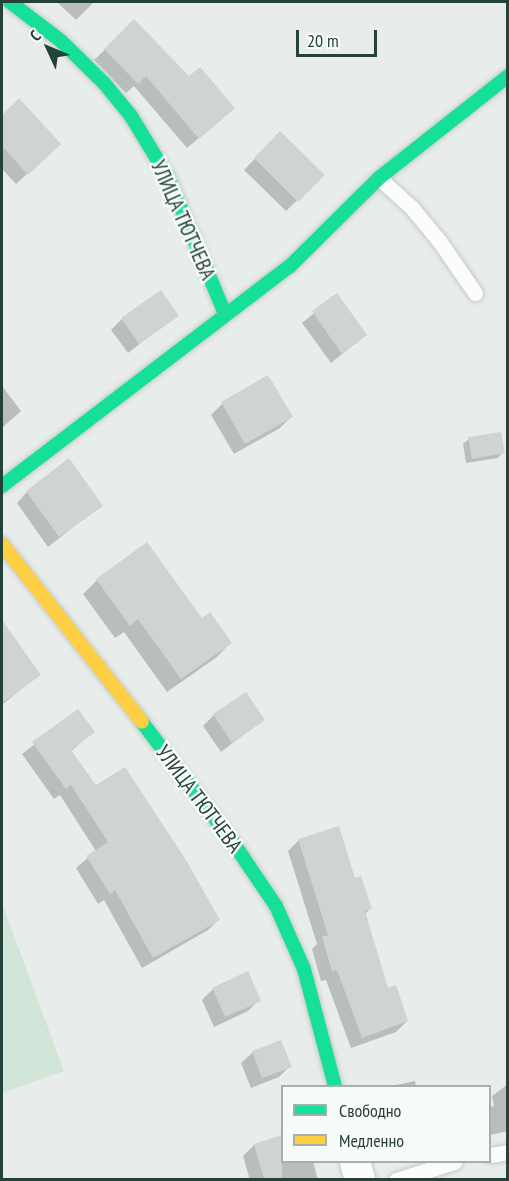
<!DOCTYPE html>
<meta charset="utf-8">
<style>
body{margin:0}
#map{position:relative;width:509px;height:1181px;overflow:hidden;background:#e8edeb;font-family:"PT Sans Narrow",sans-serif}
div>[style]{position:absolute}
.green>*{inset:0;background:#d1e6d8}
.shadow>*{inset:0;background:#0003}
.building>*{inset:0;background:#cfd4d2}
.roads{filter:drop-shadow(0 0 2px #c5cac8) drop-shadow(0 0 2px #c5cac8)}
.lane>*{height:15px;margin:-7.5px;padding:0 7.5px;transform-origin:7.5px;border-radius:7.5px;background:#fcfcfc}
.street>*{height:30px;margin:-15px;padding:0 15px;transform-origin:15px;border-radius:15px;background:#fcfcfc}
.fast>*{height:14px;margin:-7px;padding:0 7px;transform-origin:7px;border-radius:7px;background:#16e098}
.slow>*{height:14px;margin:-7px;padding:0 7px;transform-origin:7px;border-radius:7px;background:#ffcf43}
span{translate:-50% -50%;white-space:nowrap;text-align:center;line-height:1.15;-webkit-text-stroke:5px #f7fbf9;paint-order:stroke}
.street-label{font-size:21px;color:#24423a}
.frame{position:absolute;inset:0;border:3px solid #24423a;pointer-events:none}
.legend{position:absolute;left:281px;top:1085px;width:210px;height:78px;box-sizing:border-box;background:#f7fbf9;border:2px solid #a3b1ad;margin:0;padding:8px 10px;list-style:none;font-size:18px;color:#24423a}
.legend li{display:flex;align-items:center;gap:12px;height:30px}
.legend b{width:30px;border:2px solid #a3b1ad}
.north{position:absolute;left:18px;top:18px;width:60px;height:60px;-webkit-text-stroke:4px #f7fbf9;paint-order:stroke;rotate:314deg;font-size:16px;font-weight:700;line-height:24px;text-align:center;color:#24423a}
.north::after{content:'';display:block;margin:auto;width:21px;height:27px;background:#24423a;clip-path:polygon(50% 0,100% 100%,50% 72%,0 100%)}
.scale{position:absolute;left:296px;top:30px;width:81px;height:27px;box-sizing:border-box;border:3px solid #24423a;border-top:0;padding-left:8px;font-size:18px;line-height:21px;white-space:nowrap;color:#24423a;-webkit-text-stroke:4px #f7fbf9;paint-order:stroke}
</style>
<div id="map">
<div class="green">
<div style="clip-path:polygon(2px 903px,64px 1071px,2px 1093px)"></div>
</div>
<div class="shadow">
<div style="clip-path:polygon(57px 2px,94px 2px,76px 20px)"></div>
<div style="clip-path:polygon(134px 22px,222px 119px,187px 148px,134px 86px,126px 93px,94px 60px)"></div>
<div style="clip-path:polygon(19px 100px,48px 155px,16px 184px,2px 169px,2px 117px)"></div>
<div style="clip-path:polygon(280px 133px,323px 175px,286px 211px,244px 170px)"></div>
<div style="clip-path:polygon(336px 295px,366px 335px,331px 363px,302px 323px)"></div>
<div style="clip-path:polygon(177px 315px,128px 353px,111px 330px,122px 319px)"></div>
<div style="clip-path:polygon(2px 386px,21px 411px,2px 428px)"></div>
<div style="clip-path:polygon(222px 404px,291px 417px,280px 428px,234px 454px,211px 415px)"></div>
<div style="clip-path:polygon(469px 439px,503px 452px,498px 458px,466px 463px,463px 444px)"></div>
<div style="clip-path:polygon(27px 492px,101px 505px,48px 547px,17px 503px)"></div>
<div style="clip-path:polygon(147px 544px,202px 620px,230px 643px,217px 657px,167px 692px,124px 632px,115px 638px,83px 594px,97px 580px)"></div>
<div style="clip-path:polygon(9px 633px,39px 674px,2px 705px,2px 639px)"></div>
<div style="clip-path:polygon(77px 711px,93px 732px,70px 752px,96px 787px,219px 919px,208px 930px,142px 968px,104px 900px,98px 904px,76px 868px,96px 851px,60px 795px,54px 799px,22px 754px)"></div>
<div style="clip-path:polygon(214px 715px,263px 720px,221px 752px,203px 726px)"></div>
<div style="clip-path:polygon(299px 840px,354px 880px,370px 909px,365px 914px,387px 990px,407px 1021px,396px 1032px,351px 1048px,326px 980px,321px 981px,312px 949px,317px 944px,288px 851px)"></div>
<div style="clip-path:polygon(213px 989px,259px 1000px,248px 1011px,214px 1027px,202px 1000px)"></div>
<div style="clip-path:polygon(280px 1042px,290px 1066px,279px 1077px,251px 1088px,241px 1063px,252px 1053px)"></div>
<div style="clip-path:polygon(415px 1081px,416px 1086px,391px 1086px)"></div>
<div style="clip-path:polygon(508px 1084px,508px 1131px,490px 1135px,490px 1107px,494px 1106px,492px 1096px)"></div>
<div style="clip-path:polygon(282px 1137px,282px 1162px,313px 1162px,318px 1180px,250px 1180px,243px 1156px,254px 1145px)"></div>
</div>
<div class="building">
<div style="clip-path:polygon(134px 19px,189px 76px,200px 67px,235px 108px,199px 139px,146px 76px,138px 84px,104px 49px)"></div>
<div style="clip-path:polygon(19px 98px,61px 144px,28px 175px,2px 146px,2px 115px)"></div>
<div style="clip-path:polygon(280px 131px,325px 175px,298px 202px,254px 158px)"></div>
<div style="clip-path:polygon(161px 290px,179px 316px,139px 344px,121px 318px)"></div>
<div style="clip-path:polygon(337px 293px,367px 335px,342px 354px,312px 311px)"></div>
<div style="clip-path:polygon(268px 375px,293px 417px,245px 444px,221px 402px)"></div>
<div style="clip-path:polygon(501px 432px,505px 453px,472px 459px,468px 437px)"></div>
<div style="clip-path:polygon(69px 458px,103px 506px,59px 537px,26px 491px)"></div>
<div style="clip-path:polygon(147px 542px,202px 618px,210px 612px,232px 643px,181px 679px,138px 619px,130px 626px,96px 579px)"></div>
<div style="clip-path:polygon(2px 620px,41px 675px,2px 703px)"></div>
<div style="clip-path:polygon(246px 692px,265px 720px,232px 743px,213px 714px)"></div>
<div style="clip-path:polygon(78px 709px,95px 732px,71px 750px,96px 785px,125px 767px,186px 860px,220px 920px,153px 958px,115px 890px,110px 894px,86px 856px,108px 842px,71px 785px,66px 789px,32px 742px)"></div>
<div style="clip-path:polygon(339px 826px,355px 878px,361px 876px,372px 909px,365px 911px,388px 988px,396px 985px,408px 1021px,362px 1038px,337px 970px,332px 971px,322px 937px,328px 935px,298px 839px)"></div>
<div style="clip-path:polygon(248px 971px,261px 1001px,225px 1017px,212px 988px)"></div>
<div style="clip-path:polygon(281px 1040px,292px 1067px,262px 1078px,252px 1051px)"></div>
<div style="clip-path:polygon(282px 1135px,282px 1179px,264px 1179px,254px 1144px)"></div>
</div>
<div class="roads">
<div class="lane">
<div style="left:379px;top:178px;width:45px;rotate:42.3deg"></div>
<div style="left:412px;top:208px;width:44px;rotate:50.5deg"></div>
<div style="left:440px;top:242px;width:62px;rotate:55.5deg"></div>
<div style="left:490px;top:1155px;width:18px;rotate:-9deg"></div>
<div style="left:396px;top:1180px;width:61px;rotate:-17.2deg"></div>
</div>
<div class="street">
<div style="left:355px;top:1162px;width:19px;rotate:74deg"></div>
</div>
<div class="fast">
<div style="left:10px;top:2px;width:64px;rotate:37.4deg"></div>
<div style="left:61px;top:41px;width:60px;rotate:44.3deg"></div>
<div style="left:104px;top:83px;width:43px;rotate:50.7deg"></div>
<div style="left:131px;top:116px;width:71px;rotate:58.8deg"></div>
<div style="left:168px;top:177px;width:148px;rotate:67.4deg"></div>
<div style="left:2px;top:486px;width:362px;rotate:-37.4deg"></div>
<div style="left:290px;top:266px;width:125px;rotate:-44.7deg"></div>
<div style="left:379px;top:178px;width:164px;rotate:-38.3deg"></div>
<div style="left:142px;top:722px;width:149px;rotate:52.9deg"></div>
<div style="left:232px;top:841px;width:78px;rotate:55.9deg"></div>
<div style="left:276px;top:906px;width:69px;rotate:66deg"></div>
<div style="left:304px;top:969px;width:121px;rotate:75.2deg"></div>
</div>
<div class="slow">
<div style="left:2px;top:544px;width:226px;rotate:51.8deg"></div>
</div>
</div>
<div class="street-label">
<span style="left:183px;top:220px;rotate:66deg">УЛИЦА ТЮТЧЕВА</span>
<span style="left:199px;top:799px;rotate:53deg">УЛИЦА ТЮТЧЕВА</span>
</div>
<div class="frame"></div>
<ul class="legend">
<li><b style="height:8px;background:#16e098"></b>Свободно</li>
<li><b style="height:8px;background:#ffcf43"></b>Медленно</li>
</ul>
<div class="north">С</div>
<div class="scale">20 m</div>
</div>
